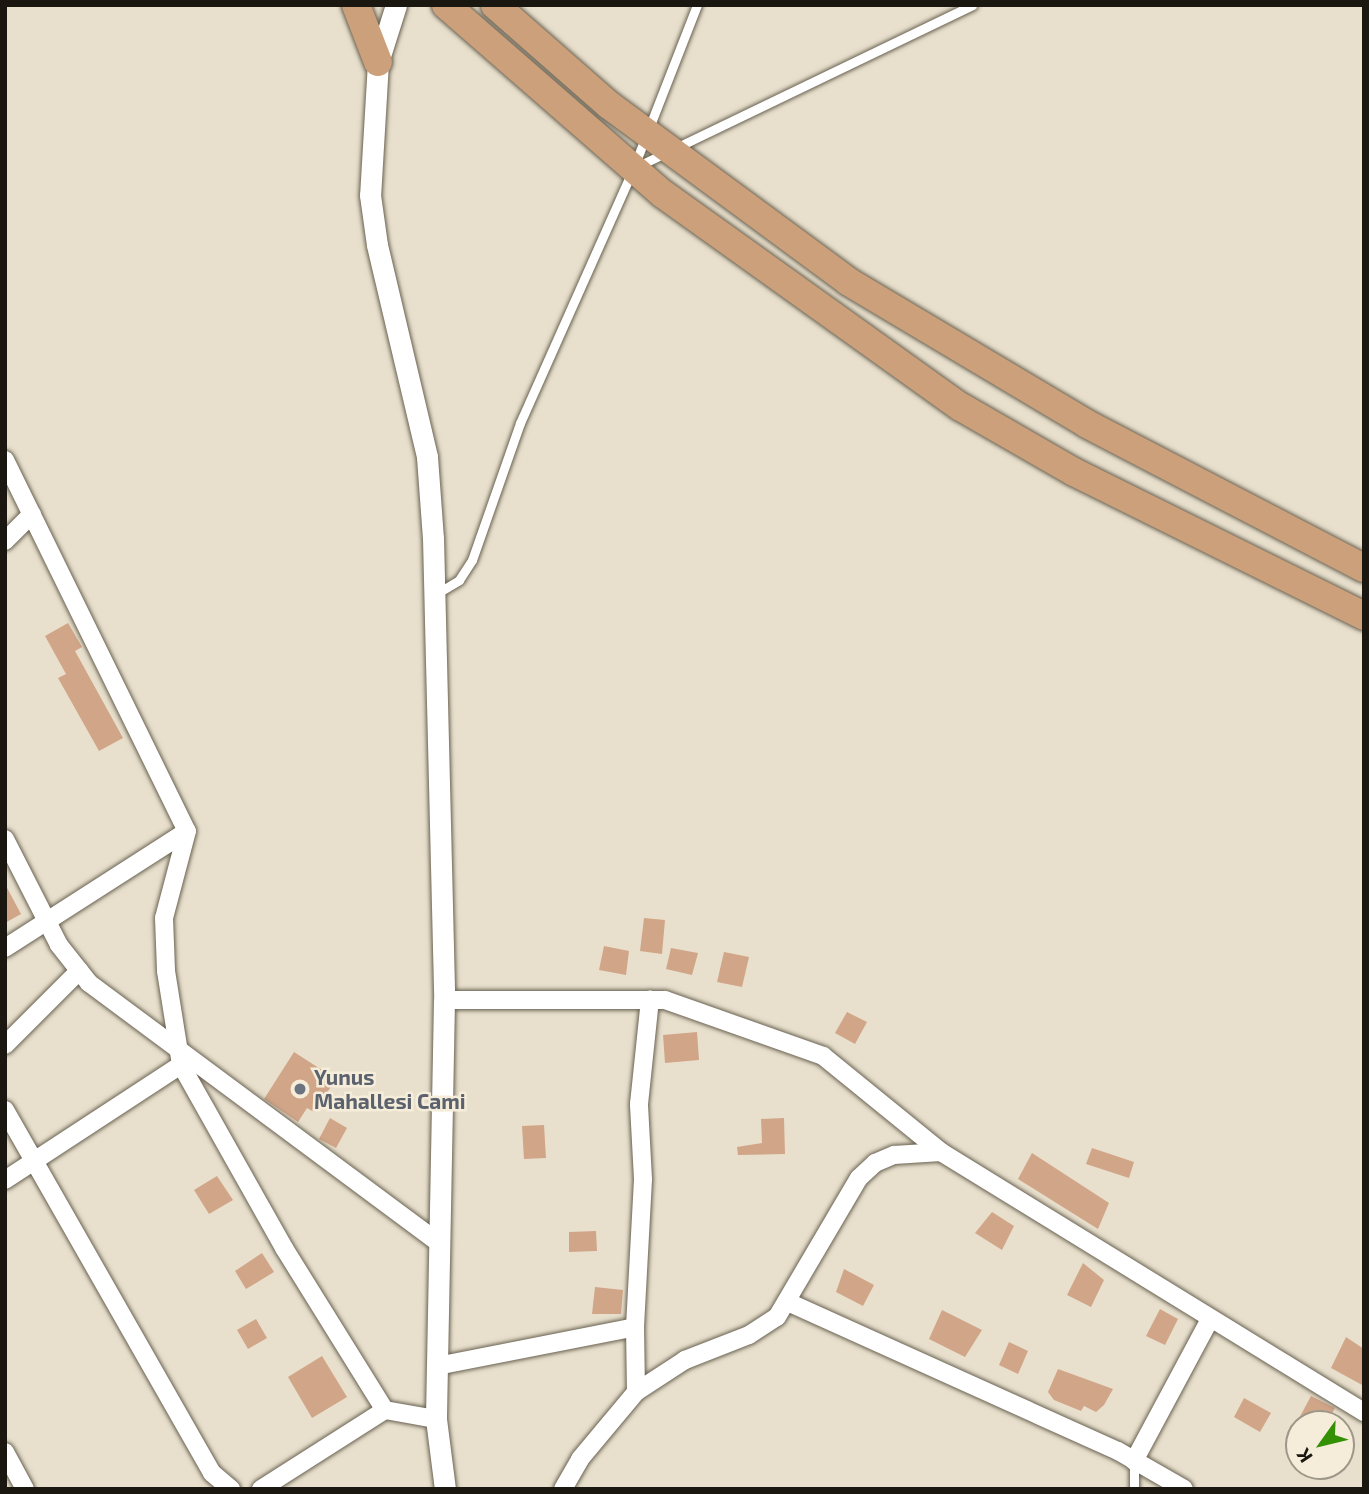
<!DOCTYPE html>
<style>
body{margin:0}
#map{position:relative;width:1369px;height:1494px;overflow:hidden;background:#e8e0cd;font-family:"Exo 2",sans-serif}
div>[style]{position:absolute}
.building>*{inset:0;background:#d1a588}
.roads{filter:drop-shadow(0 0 2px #696151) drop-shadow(0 0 2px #696151)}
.service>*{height:9px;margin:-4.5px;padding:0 4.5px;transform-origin:4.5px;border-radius:4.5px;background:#fff}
.minor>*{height:18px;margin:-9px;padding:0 9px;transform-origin:9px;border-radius:9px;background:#fff}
.tertiary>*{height:21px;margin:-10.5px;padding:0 10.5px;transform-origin:10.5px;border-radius:10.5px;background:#fff}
.trunk>*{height:28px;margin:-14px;padding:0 14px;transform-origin:14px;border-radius:14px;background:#cca07a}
.dots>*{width:19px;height:19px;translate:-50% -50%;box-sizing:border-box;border:4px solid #f5edda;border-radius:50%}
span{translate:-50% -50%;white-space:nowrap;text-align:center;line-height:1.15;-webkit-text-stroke:5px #f5edda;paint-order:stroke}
.worship-label{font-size:21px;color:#5b616d;font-weight:700}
.left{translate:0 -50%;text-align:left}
.frame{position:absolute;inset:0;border:7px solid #191710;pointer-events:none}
.north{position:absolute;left:1285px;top:1410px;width:70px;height:70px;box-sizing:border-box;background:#f5edda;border:2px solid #9d9789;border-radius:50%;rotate:236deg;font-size:19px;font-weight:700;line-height:28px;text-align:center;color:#191710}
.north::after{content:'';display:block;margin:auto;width:24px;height:32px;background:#349105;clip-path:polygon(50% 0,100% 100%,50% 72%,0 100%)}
</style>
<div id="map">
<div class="building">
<div style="clip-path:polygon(68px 623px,82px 647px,75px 651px,123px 738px,99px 751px,58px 678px,66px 674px,45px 636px)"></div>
<div style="clip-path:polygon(5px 884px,21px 914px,5px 923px)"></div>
<div style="clip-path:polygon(644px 918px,665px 920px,662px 954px,640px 951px)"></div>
<div style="clip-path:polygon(604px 946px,629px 951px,626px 975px,599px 970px)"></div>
<div style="clip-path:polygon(671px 948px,698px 953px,692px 975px,666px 969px)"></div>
<div style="clip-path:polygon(724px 952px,749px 957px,742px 987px,717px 982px)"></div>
<div style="clip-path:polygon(847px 1012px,867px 1022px,855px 1044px,835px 1033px)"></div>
<div style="clip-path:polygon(697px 1032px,699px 1060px,665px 1063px,663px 1035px)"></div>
<div style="clip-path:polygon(294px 1052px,336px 1079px,314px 1112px,307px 1108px,298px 1122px,264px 1099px)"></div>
<div style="clip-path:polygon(330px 1118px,347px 1128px,336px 1148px,319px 1139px)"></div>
<div style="clip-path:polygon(784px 1118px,785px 1154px,738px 1155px,737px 1147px,762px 1143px,761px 1119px)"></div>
<div style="clip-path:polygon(544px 1125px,546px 1158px,524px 1159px,522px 1126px)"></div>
<div style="clip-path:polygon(1092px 1148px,1134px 1162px,1129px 1178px,1086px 1164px)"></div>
<div style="clip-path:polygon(1032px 1153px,1109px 1203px,1098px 1229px,1018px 1179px)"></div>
<div style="clip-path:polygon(217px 1176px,233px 1200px,209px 1214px,194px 1190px)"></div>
<div style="clip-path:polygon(992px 1212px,1014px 1226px,1002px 1250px,975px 1233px)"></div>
<div style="clip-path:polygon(596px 1231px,597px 1251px,569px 1252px,569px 1232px)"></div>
<div style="clip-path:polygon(262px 1253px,274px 1272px,246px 1289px,235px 1271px)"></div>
<div style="clip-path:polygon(1083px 1263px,1104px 1280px,1091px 1307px,1067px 1295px)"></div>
<div style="clip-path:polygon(844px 1269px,874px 1285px,863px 1306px,836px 1292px)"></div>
<div style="clip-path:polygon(595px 1287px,623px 1290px,621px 1314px,592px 1314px)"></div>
<div style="clip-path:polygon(1160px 1309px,1178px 1319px,1165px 1345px,1146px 1336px)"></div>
<div style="clip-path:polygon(942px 1310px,982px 1330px,965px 1357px,929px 1339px)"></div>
<div style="clip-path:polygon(256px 1319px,267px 1338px,248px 1349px,237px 1330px)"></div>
<div style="clip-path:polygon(1346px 1337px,1364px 1349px,1364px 1386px,1331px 1368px)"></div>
<div style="clip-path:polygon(1009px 1342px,1028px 1351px,1018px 1374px,999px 1365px)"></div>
<div style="clip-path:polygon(322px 1356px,347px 1397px,312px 1418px,288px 1377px)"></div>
<div style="clip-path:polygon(1058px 1369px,1113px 1389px,1104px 1405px,1096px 1412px,1084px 1406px,1081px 1411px,1054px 1400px,1048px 1392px)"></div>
<div style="clip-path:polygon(1311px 1396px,1335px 1408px,1326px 1424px,1296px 1424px)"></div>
<div style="clip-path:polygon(1244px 1398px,1271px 1413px,1260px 1432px,1234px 1417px)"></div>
</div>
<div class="roads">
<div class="service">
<div style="left:638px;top:166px;width:371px;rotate:-25.7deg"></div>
<div style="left:436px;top:594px;width:27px;rotate:-31deg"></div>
<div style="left:459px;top:580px;width:24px;rotate:-57deg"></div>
<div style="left:472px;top:560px;width:145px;rotate:-70.7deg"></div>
<div style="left:520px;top:423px;width:278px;rotate:-66deg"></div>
<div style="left:633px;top:169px;width:176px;rotate:-68.7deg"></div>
<div style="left:1134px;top:1489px;width:28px;rotate:-90deg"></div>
</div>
<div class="minor">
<div style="left:5px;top:460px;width:413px;rotate:63.9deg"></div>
<div style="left:187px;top:831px;width:90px;rotate:104.8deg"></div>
<div style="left:164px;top:918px;width:53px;rotate:87.8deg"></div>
<div style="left:166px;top:971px;width:95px;rotate:80.9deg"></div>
<div style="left:181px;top:1065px;width:210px;rotate:60.6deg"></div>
<div style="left:284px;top:1248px;width:191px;rotate:58.1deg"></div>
<div style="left:5px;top:541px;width:38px;rotate:-45deg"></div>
<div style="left:5px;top:839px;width:119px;rotate:63deg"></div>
<div style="left:59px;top:945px;width:48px;rotate:51.7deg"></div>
<div style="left:89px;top:983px;width:432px;rotate:36.6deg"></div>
<div style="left:5px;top:948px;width:216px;rotate:-32.7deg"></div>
<div style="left:444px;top:1000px;width:221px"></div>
<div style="left:665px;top:1000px;width:168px;rotate:19.5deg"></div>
<div style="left:823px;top:1056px;width:152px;rotate:39.1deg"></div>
<div style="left:941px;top:1152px;width:497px;rotate:31.6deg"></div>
<div style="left:5px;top:1045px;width:105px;rotate:-45deg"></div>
<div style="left:5px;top:1110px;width:418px;rotate:60.3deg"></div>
<div style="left:212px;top:1473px;width:25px;rotate:40deg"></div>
<div style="left:5px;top:1180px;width:210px;rotate:-33.2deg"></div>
<div style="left:790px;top:1303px;width:360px;rotate:24.3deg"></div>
<div style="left:1118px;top:1451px;width:76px;rotate:29.9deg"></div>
<div style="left:635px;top:1327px;width:65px;rotate:89.1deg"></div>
<div style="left:437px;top:1366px;width:202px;rotate:-11.1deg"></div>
<div style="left:635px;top:1327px;width:148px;rotate:-86.9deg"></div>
<div style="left:643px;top:1179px;width:75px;rotate:-93.1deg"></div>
<div style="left:639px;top:1104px;width:105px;rotate:-84deg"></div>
<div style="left:5px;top:1452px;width:42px;rotate:61.6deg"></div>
<div style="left:1134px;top:1461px;width:161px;rotate:-61.8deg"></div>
<div style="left:261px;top:1489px;width:147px;rotate:-32.5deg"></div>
<div style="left:385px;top:1410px;width:52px;rotate:10deg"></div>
<div style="left:563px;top:1489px;width:34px;rotate:-60deg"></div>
<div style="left:580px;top:1459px;width:87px;rotate:-50.1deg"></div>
<div style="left:636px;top:1392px;width:59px;rotate:-33.1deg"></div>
<div style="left:685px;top:1360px;width:69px;rotate:-21.3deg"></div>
<div style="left:749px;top:1335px;width:33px;rotate:-33deg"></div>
<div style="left:777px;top:1317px;width:161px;rotate:-59.5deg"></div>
<div style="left:859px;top:1178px;width:22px;rotate:-43deg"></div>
<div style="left:875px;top:1163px;width:21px;rotate:-23deg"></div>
<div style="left:894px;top:1155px;width:47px;rotate:-3.7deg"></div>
</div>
<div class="tertiary">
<div style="left:396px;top:5px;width:60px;rotate:107.5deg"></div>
<div style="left:378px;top:62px;width:133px;rotate:93.4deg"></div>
<div style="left:370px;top:195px;width:50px;rotate:82deg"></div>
<div style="left:377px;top:245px;width:218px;rotate:76.7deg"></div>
<div style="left:427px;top:457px;width:81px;rotate:85.8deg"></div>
<div style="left:433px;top:538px;width:462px;rotate:88.6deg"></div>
<div style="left:444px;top:1000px;width:419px;rotate:91.1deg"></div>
<div style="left:436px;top:1419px;width:71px;rotate:82.7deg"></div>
</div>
<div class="trunk">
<div style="left:356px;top:5px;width:61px;rotate:68.9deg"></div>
<div style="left:446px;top:5px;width:288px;rotate:41.1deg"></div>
<div style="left:663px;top:194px;width:366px;rotate:35.6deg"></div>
<div style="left:961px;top:407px;width:130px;rotate:29.9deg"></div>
<div style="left:1074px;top:472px;width:324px;rotate:26.4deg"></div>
<div style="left:495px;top:5px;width:152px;rotate:41.3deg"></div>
<div style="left:609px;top:105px;width:298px;rotate:36.4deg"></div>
<div style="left:849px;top:282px;width:277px;rotate:30.8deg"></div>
<div style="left:1087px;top:424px;width:312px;rotate:27.5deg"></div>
</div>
</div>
<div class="dots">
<div style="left:300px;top:1089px;background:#6b7280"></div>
</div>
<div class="worship-label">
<span class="left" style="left:314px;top:1089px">Yunus<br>Mahallesi Cami</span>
</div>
<div class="frame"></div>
<div class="north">K</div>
</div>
